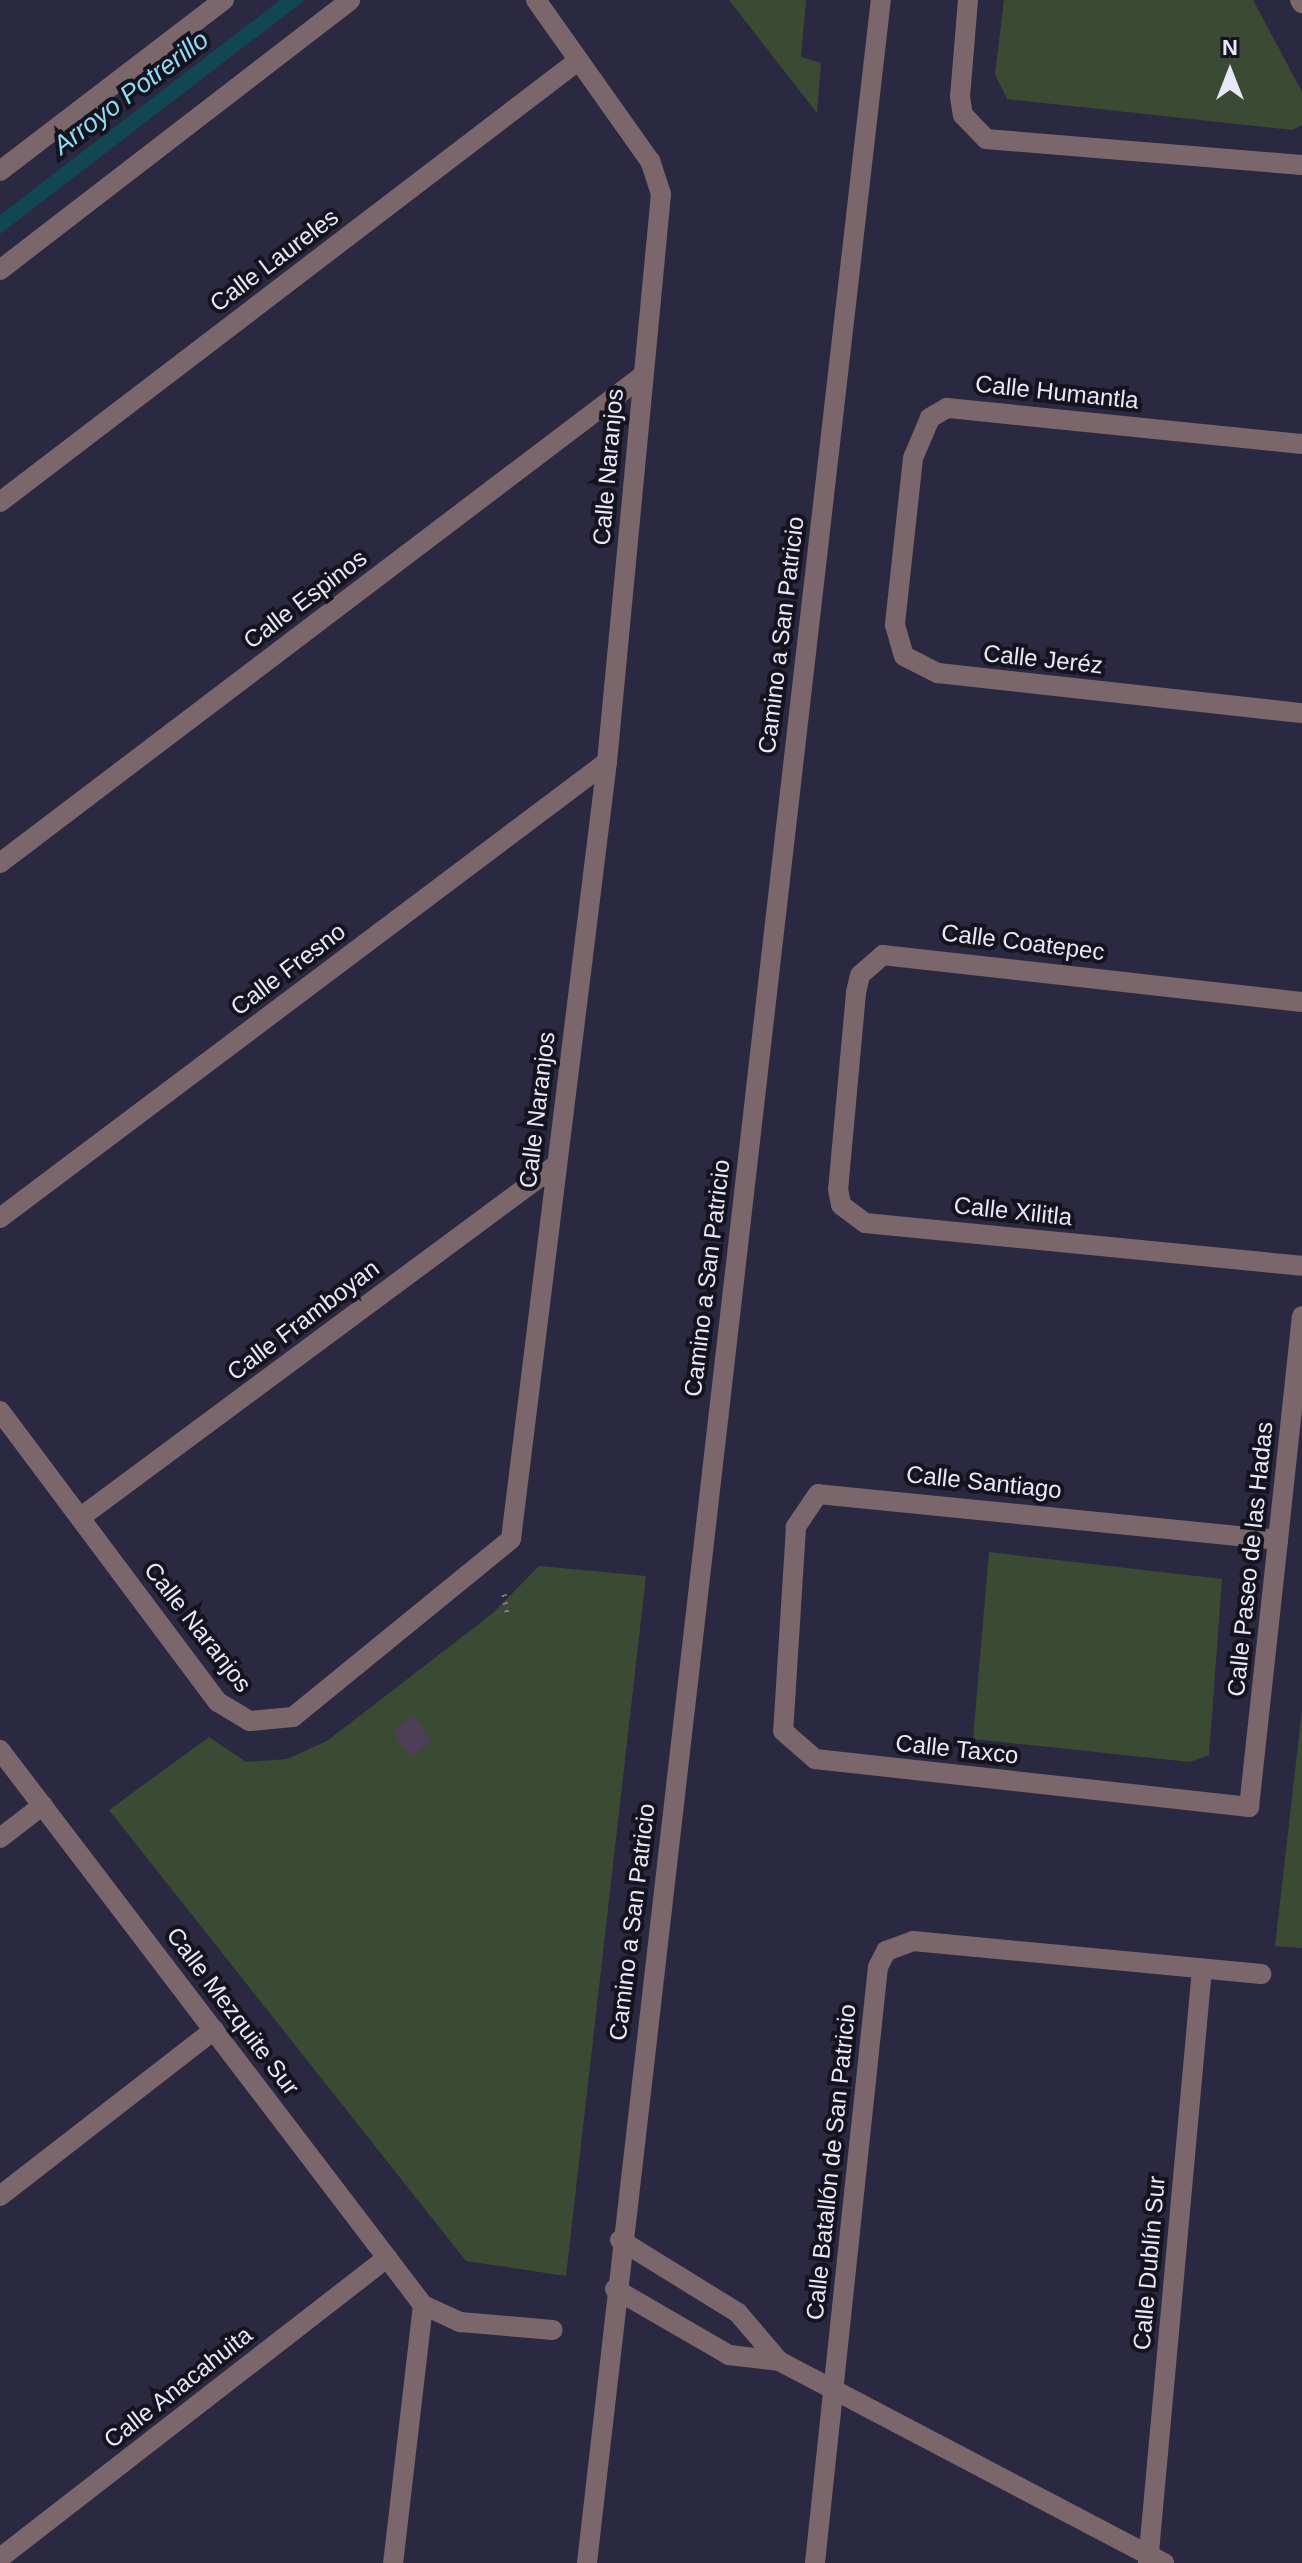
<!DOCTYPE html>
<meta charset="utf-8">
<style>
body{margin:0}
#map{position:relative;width:1302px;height:2563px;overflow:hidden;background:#2b2942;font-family:Helvetica,sans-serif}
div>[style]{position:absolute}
.green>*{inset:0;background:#3b4b33}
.water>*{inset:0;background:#114653}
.building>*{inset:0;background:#4d3f58}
.path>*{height:5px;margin-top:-2.5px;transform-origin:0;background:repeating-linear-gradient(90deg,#7e7c91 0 2px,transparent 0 8px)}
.service>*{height:20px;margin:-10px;padding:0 10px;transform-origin:10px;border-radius:10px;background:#7b676b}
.minor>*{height:20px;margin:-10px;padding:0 10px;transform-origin:10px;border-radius:10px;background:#7b676b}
span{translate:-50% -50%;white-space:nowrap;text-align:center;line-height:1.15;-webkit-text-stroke:8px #14131e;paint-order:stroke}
.street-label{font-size:24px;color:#e9e8f8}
.water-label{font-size:26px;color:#8bdef6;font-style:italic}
.north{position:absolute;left:1190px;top:32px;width:80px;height:80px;-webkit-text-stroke:6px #14131e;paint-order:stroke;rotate:0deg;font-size:22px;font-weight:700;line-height:32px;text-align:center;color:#e9e8f8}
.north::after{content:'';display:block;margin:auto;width:28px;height:36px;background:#e9e8f8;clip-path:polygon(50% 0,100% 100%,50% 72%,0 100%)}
</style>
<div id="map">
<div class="green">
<div style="clip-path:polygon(729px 0,806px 0,801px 57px,821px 63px,817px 113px)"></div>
<div style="clip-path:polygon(1004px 0,1253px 0,1302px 92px,1302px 125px,1292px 130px,1007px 99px,995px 74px)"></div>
<div style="clip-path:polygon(989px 1552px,1222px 1579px,1209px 1755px,1190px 1762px,973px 1739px)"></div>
<div style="clip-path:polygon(539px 1566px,646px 1576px,566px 2276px,466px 2261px,109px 1810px,209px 1737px,246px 1762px,287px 1759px,327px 1741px,493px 1613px)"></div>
<div style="clip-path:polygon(1302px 1710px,1302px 1948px,1275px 1946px)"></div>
</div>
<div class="water">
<div style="clip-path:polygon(280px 0,305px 0,0 234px,0 215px)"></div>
</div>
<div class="building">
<div style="clip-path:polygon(413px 1716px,432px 1741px,411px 1757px,392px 1731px)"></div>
</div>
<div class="path">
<div style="left:504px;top:1594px;width:20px;rotate:81deg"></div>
</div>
<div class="service">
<div style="left:423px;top:2305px;width:41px;rotate:24.7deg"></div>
<div style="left:460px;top:2322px;width:93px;rotate:4.9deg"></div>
</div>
<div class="minor">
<div style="left:968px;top:0;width:97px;rotate:94.7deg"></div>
<div style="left:960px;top:97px;width:18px;rotate:81deg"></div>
<div style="left:963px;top:115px;width:33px;rotate:46deg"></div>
<div style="left:986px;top:139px;width:317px;rotate:4.7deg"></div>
<div style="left:1300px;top:0;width:4px;rotate:56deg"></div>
<div style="left:0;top:171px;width:282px;rotate:-37.4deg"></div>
<div style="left:0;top:270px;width:442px;rotate:-37.6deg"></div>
<div style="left:1302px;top:444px;width:357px;rotate:-174.2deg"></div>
<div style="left:947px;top:408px;width:20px;rotate:150deg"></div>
<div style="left:930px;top:418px;width:43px;rotate:113deg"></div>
<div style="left:913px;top:458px;width:168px;rotate:96.2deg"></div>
<div style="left:895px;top:625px;width:32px;rotate:74deg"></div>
<div style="left:904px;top:656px;width:38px;rotate:27deg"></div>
<div style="left:938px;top:673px;width:366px;rotate:6.3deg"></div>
<div style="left:0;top:502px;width:728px;rotate:-37.36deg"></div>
<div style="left:0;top:863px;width:806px;rotate:-37.18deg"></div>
<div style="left:1302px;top:1002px;width:422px;rotate:-173.6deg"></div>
<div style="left:883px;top:955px;width:30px;rotate:139deg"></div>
<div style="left:860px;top:975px;width:18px;rotate:103deg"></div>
<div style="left:856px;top:993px;width:197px;rotate:95.2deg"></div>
<div style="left:838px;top:1189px;width:16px;rotate:79deg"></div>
<div style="left:841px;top:1205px;width:30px;rotate:37deg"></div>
<div style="left:865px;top:1223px;width:439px;rotate:5.6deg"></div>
<div style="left:0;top:1218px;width:759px;rotate:-36.92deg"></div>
<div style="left:0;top:1411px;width:364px;rotate:53.2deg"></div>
<div style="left:218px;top:1702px;width:37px;rotate:31deg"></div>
<div style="left:250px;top:1721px;width:43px;rotate:-5.3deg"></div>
<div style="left:293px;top:1717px;width:281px;rotate:-39.2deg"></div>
<div style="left:511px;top:1539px;width:783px;rotate:-82.96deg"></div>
<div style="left:607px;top:762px;width:571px;rotate:-84.57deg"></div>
<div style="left:661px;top:194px;width:35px;rotate:-108deg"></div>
<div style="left:650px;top:161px;width:197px;rotate:-125.3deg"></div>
<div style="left:81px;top:1517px;width:591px;rotate:-36.54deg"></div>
<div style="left:1278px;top:1540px;width:462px;rotate:-174.3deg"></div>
<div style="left:818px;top:1494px;width:40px;rotate:124deg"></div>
<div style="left:796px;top:1527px;width:204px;rotate:93.6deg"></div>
<div style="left:783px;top:1731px;width:43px;rotate:41.2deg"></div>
<div style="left:815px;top:1759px;width:437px;rotate:6.3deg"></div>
<div style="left:1249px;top:1807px;width:269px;rotate:-83.8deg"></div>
<div style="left:1278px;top:1540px;width:225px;rotate:-83.9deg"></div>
<div style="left:0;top:1750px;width:698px;rotate:52.69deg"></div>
<div style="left:423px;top:2305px;width:260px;rotate:96.6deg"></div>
<div style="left:0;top:1838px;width:54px;rotate:-37.5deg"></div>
<div style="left:0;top:2196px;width:271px;rotate:-37.8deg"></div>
<div style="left:620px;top:2240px;width:139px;rotate:31.7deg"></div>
<div style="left:738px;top:2313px;width:63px;rotate:49.5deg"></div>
<div style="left:779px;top:2361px;width:435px;rotate:27.7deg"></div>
<div style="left:615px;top:2289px;width:132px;rotate:30.1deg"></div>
<div style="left:729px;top:2355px;width:50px;rotate:6.8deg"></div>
<div style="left:0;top:2558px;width:490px;rotate:-37.8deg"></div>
<div style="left:587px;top:2563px;width:2580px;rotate:-83.46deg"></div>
<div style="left:815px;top:2563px;width:599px;rotate:-83.97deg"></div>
<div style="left:878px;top:1967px;width:18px;rotate:-63deg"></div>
<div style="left:886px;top:1951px;width:29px;rotate:-20deg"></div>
<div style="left:913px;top:1941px;width:350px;rotate:5.4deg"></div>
<div style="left:1148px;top:2563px;width:597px;rotate:-84.81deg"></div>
</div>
<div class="street-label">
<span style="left:274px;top:260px;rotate:-37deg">Calle Laureles</span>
<span style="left:1057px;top:392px;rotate:6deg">Calle Humantla</span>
<span style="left:608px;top:467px;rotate:-85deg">Calle Naranjos</span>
<span style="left:305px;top:599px;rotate:-37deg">Calle Espinos</span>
<span style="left:781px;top:635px;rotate:-83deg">Camino a San Patricio</span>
<span style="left:1043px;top:659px;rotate:6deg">Calle Jeréz</span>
<span style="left:1023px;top:942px;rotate:7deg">Calle Coatepec</span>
<span style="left:288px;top:969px;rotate:-37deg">Calle Fresno</span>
<span style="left:537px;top:1110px;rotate:-83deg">Calle Naranjos</span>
<span style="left:1013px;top:1211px;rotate:6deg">Calle Xilitla</span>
<span style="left:707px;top:1278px;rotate:-83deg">Camino a San Patricio</span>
<span style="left:303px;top:1320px;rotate:-37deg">Calle Framboyan</span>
<span style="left:984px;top:1482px;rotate:6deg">Calle Santiago</span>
<span style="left:1250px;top:1559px;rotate:-84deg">Calle Paseo de las Hadas</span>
<span style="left:198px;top:1627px;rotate:52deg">Calle Naranjos</span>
<span style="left:957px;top:1749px;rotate:6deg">Calle Taxco</span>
<span style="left:632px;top:1922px;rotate:-83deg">Camino a San Patricio</span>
<span style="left:233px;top:2011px;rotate:53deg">Calle Mezquite Sur</span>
<span style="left:831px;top:2162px;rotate:-84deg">Calle Batallón de San Patricio</span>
<span style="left:1149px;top:2263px;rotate:-85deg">Calle Dublín Sur</span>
<span style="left:178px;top:2387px;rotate:-38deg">Calle Anacahuita</span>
</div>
<div class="water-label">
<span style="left:131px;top:93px;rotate:-37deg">Arroyo Potrerillo</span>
</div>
<div class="north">N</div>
</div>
